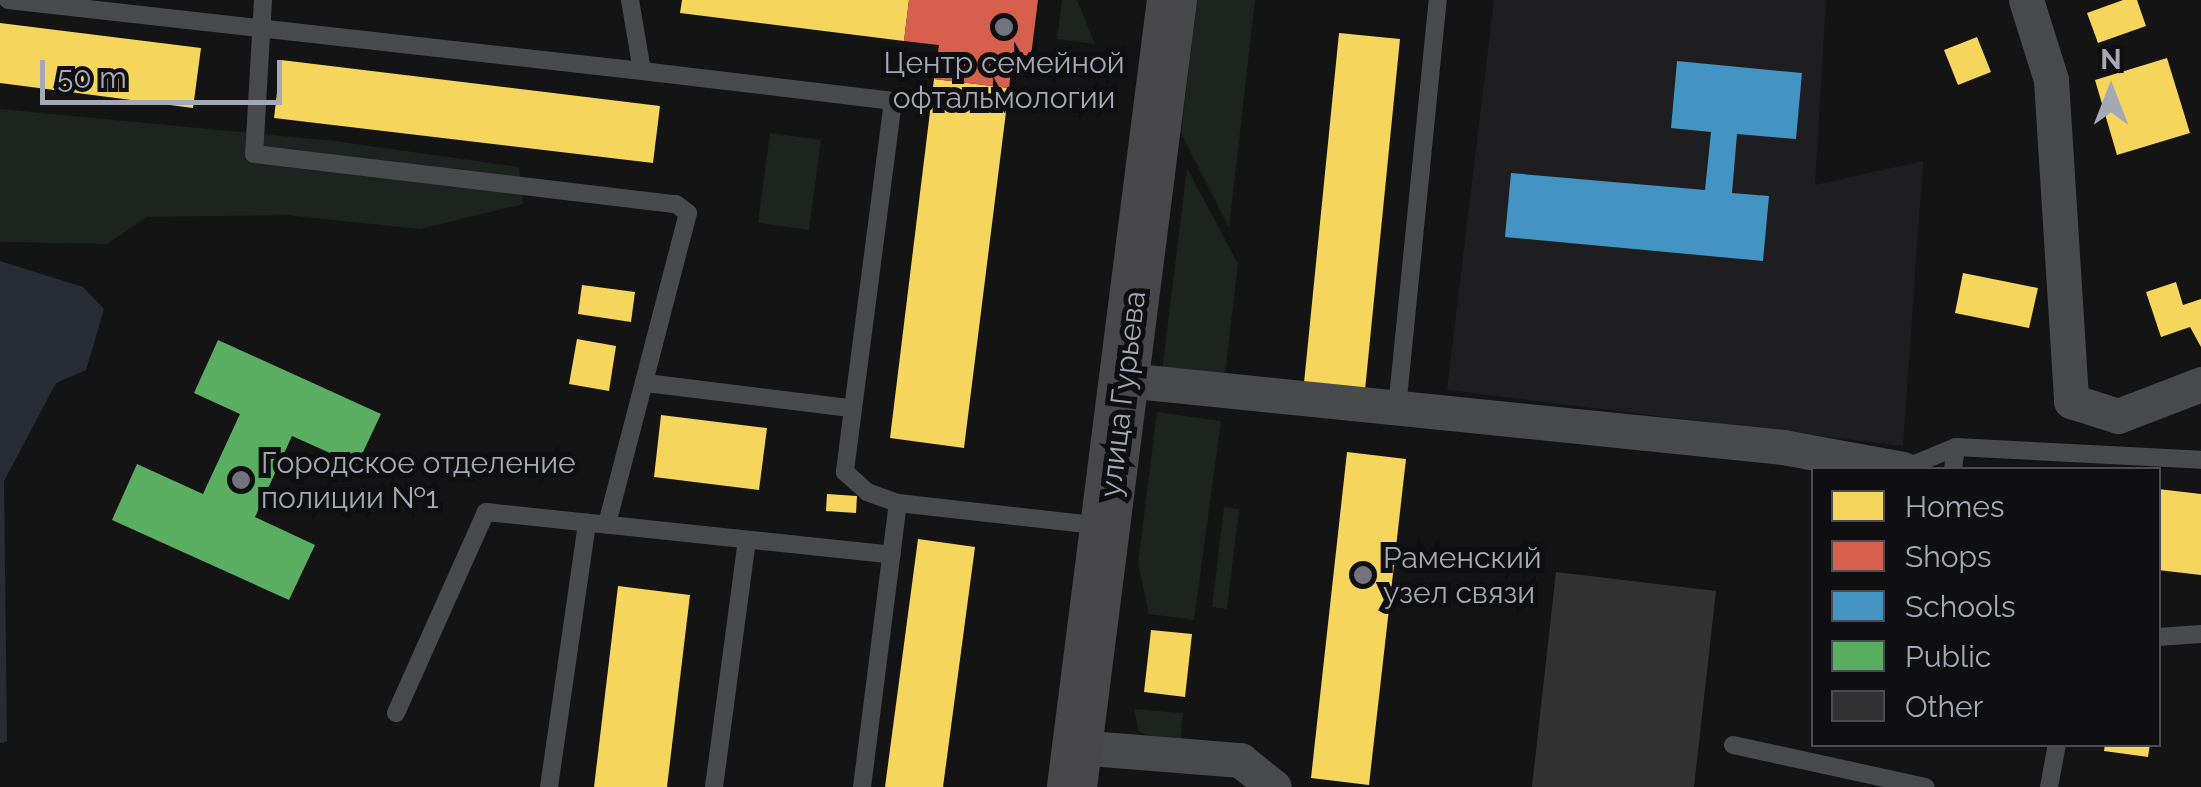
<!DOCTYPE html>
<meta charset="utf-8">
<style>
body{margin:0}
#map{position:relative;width:2201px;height:787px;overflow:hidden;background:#141414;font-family:Raleway,sans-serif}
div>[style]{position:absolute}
.built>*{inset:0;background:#1e1e20}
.green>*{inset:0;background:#1d231e}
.water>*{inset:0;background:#282d35}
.homes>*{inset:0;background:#f6d55c}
.shops>*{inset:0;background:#d6604d}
.schools>*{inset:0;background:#4393c3}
.public>*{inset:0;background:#5aae61}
.building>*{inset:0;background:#323233}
.lane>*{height:18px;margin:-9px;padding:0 9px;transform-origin:9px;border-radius:9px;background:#494a4d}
.street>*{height:35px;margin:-17.5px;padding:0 17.5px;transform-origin:17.5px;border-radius:17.5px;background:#494a4d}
.secondary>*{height:50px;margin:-25px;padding:0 25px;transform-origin:25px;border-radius:25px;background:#48484b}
.dots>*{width:28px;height:28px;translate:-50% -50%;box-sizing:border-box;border:5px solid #0f0e10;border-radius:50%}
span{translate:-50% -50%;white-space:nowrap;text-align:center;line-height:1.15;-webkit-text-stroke:10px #0f0e10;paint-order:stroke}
.poi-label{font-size:30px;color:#a5a8b5}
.left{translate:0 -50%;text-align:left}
.street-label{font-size:30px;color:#a5a8b5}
.legend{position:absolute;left:1811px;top:467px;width:350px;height:280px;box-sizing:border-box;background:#0f0e10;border:2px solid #4b4c52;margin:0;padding:12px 18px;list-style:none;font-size:30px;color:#a5a8b5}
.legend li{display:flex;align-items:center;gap:20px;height:50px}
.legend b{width:50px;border:2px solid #4b4c52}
.north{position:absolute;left:2061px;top:40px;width:100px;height:100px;-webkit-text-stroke:8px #0f0e10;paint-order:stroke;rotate:0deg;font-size:28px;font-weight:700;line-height:40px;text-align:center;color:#a5a8b5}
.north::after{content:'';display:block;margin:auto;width:35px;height:45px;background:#a5a8b5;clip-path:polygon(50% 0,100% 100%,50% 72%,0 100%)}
.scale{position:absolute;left:40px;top:60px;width:242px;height:45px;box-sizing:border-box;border:5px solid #a5a8b5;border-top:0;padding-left:12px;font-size:30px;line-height:35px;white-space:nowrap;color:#a5a8b5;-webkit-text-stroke:8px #0f0e10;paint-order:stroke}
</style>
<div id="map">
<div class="built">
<div style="clip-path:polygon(1494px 0,1826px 0,1815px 185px,1923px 161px,1903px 446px,1447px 390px)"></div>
</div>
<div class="green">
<div style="clip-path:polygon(1062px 0,1077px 0,1095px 44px,1057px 39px)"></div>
<div style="clip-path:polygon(1197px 0,1255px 0,1229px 228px,1181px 133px)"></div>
<div style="clip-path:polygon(0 109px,335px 141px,519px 167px,523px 204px,420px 229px,285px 215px,147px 217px,107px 244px,0 242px)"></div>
<div style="clip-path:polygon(770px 133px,821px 140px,809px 230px,758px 223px)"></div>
<div style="clip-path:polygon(1187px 168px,1238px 264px,1224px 382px,1162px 371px)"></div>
<div style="clip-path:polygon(1157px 412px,1221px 421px,1194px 620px,1149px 614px,1138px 564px)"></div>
<div style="clip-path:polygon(1224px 507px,1239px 509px,1227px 609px,1212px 607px)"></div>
<div style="clip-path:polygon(1134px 709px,1183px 713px,1180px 744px,1139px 732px)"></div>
</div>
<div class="water">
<div style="clip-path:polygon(0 261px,83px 287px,104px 309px,86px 370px,56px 383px,4px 481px,7px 742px,0 743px)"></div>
</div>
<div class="homes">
<div style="clip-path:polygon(682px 0,909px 0,904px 41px,680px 13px)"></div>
<div style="clip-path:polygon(2123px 0,2137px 0,2146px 26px,2098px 43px,2087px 13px)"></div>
<div style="clip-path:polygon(0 23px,201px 48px,193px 108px,0 83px)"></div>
<div style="clip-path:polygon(1339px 33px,1400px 39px,1365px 390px,1304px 383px)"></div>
<div style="clip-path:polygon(1977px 37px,1991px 72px,1958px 85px,1944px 50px)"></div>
<div style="clip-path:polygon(2167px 58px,2190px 133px,2117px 155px,2095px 80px)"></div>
<div style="clip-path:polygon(281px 60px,660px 106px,653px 163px,274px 118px)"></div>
<div style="clip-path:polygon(934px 79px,1009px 88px,964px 448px,890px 438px)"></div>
<div style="clip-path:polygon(1963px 273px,2038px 288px,2029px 328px,1955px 313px)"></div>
<div style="clip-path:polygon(2176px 282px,2183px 305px,2201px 299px,2201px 347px,2190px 327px,2161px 337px,2146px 292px)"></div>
<div style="clip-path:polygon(582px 285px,635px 292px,631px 322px,578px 314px)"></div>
<div style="clip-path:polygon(577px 339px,616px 346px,609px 391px,569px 384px)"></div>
<div style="clip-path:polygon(661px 415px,767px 428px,759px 490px,654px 477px)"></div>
<div style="clip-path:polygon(1347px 452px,1406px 459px,1369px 785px,1311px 778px)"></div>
<div style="clip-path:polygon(2158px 489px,2201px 494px,2201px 575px,2158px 570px)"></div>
<div style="clip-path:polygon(827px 494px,857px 496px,856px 513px,826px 511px)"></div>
<div style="clip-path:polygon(918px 539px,975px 547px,943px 787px,885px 787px)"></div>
<div style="clip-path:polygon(618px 586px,690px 595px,667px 787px,594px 787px)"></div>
<div style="clip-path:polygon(1151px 630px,1192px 634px,1185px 697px,1144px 692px)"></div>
<div style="clip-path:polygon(2105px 744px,2150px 744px,2148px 757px,2104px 751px)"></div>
</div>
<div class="shops">
<div style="clip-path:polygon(909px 0,1038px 0,1031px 56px,1013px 54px,1009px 88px,934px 79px,939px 45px,904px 41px)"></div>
</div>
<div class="schools">
<div style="clip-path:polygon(1677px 61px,1802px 73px,1796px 139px,1737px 134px,1732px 193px,1769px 196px,1763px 261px,1505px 237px,1511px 173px,1705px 190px,1711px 132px,1671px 128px)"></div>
</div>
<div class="public">
<div style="clip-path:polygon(218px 340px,381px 414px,357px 465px,292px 436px,255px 517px,315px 545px,289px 600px,112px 520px,137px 464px,203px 494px,240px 414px,194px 393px)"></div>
</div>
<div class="building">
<div style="clip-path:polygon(1556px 572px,1716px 591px,1694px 787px,1532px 787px)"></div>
</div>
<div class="lane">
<div style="left:8px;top:0;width:638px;rotate:6.39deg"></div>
<div style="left:263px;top:0;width:154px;rotate:93.3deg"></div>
<div style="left:254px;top:154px;width:425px;rotate:6.8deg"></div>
<div style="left:676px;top:204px;width:15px;rotate:37deg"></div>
<div style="left:688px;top:213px;width:322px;rotate:104.6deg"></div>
<div style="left:630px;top:0;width:72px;rotate:80.4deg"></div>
<div style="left:642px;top:71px;width:253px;rotate:6.8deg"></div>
<div style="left:893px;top:101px;width:374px;rotate:97.4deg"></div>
<div style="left:845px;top:472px;width:30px;rotate:42deg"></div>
<div style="left:867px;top:492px;width:33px;rotate:20deg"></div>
<div style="left:898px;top:503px;width:205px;rotate:6.4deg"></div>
<div style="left:646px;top:383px;width:206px;rotate:7deg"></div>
<div style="left:1397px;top:408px;width:410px;rotate:-84.3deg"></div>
<div style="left:1903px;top:469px;width:57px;rotate:-22.5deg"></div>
<div style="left:1956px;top:447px;width:245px;rotate:3deg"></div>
<div style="left:1953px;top:470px;width:23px;rotate:-83deg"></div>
<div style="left:2158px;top:637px;width:43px;rotate:-4deg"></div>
<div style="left:396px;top:713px;width:220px;rotate:-65.9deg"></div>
<div style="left:486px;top:512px;width:408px;rotate:6deg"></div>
<div style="left:1733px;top:745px;width:197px;rotate:12.3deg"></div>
<div style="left:549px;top:787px;width:267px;rotate:-81.8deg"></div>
<div style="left:714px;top:787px;width:249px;rotate:-82.4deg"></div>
<div style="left:862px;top:787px;width:286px;rotate:-82.8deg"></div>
<div style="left:2049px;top:787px;width:44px;rotate:-79.5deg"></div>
</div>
<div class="street">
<div style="left:2026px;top:0;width:84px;rotate:72.6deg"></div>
<div style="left:2051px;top:80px;width:322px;rotate:86.4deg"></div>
<div style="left:2071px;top:401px;width:49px;rotate:17.7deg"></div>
<div style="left:2118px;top:416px;width:89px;rotate:-21.1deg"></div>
<div style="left:1126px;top:380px;width:660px;rotate:5.82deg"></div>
<div style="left:1783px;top:447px;width:122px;rotate:10.4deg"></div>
<div style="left:1077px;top:747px;width:164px;rotate:4.6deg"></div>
<div style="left:1240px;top:760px;width:43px;rotate:38.5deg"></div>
</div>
<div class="secondary">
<div style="left:1072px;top:787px;width:793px;rotate:-82.76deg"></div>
</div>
<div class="dots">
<div style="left:1004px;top:27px;background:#72747d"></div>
<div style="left:241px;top:480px;background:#72747d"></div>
<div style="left:1363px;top:575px;background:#72747d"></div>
</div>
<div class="poi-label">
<span style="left:1004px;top:80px">Центр семейной<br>офтальмологии</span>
<span class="left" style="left:261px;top:480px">Городское отделение<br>полиции №1</span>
<span class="left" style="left:1383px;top:575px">Раменский<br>узел связи</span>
</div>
<div class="street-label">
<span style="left:1123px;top:394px;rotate:-83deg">улица Гурьева</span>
</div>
<ul class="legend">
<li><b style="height:28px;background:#f6d55c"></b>Homes</li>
<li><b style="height:28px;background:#d6604d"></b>Shops</li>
<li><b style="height:28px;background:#4393c3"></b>Schools</li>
<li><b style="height:28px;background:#5aae61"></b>Public</li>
<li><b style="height:28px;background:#323233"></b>Other</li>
</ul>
<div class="north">N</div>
<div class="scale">50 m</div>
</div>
